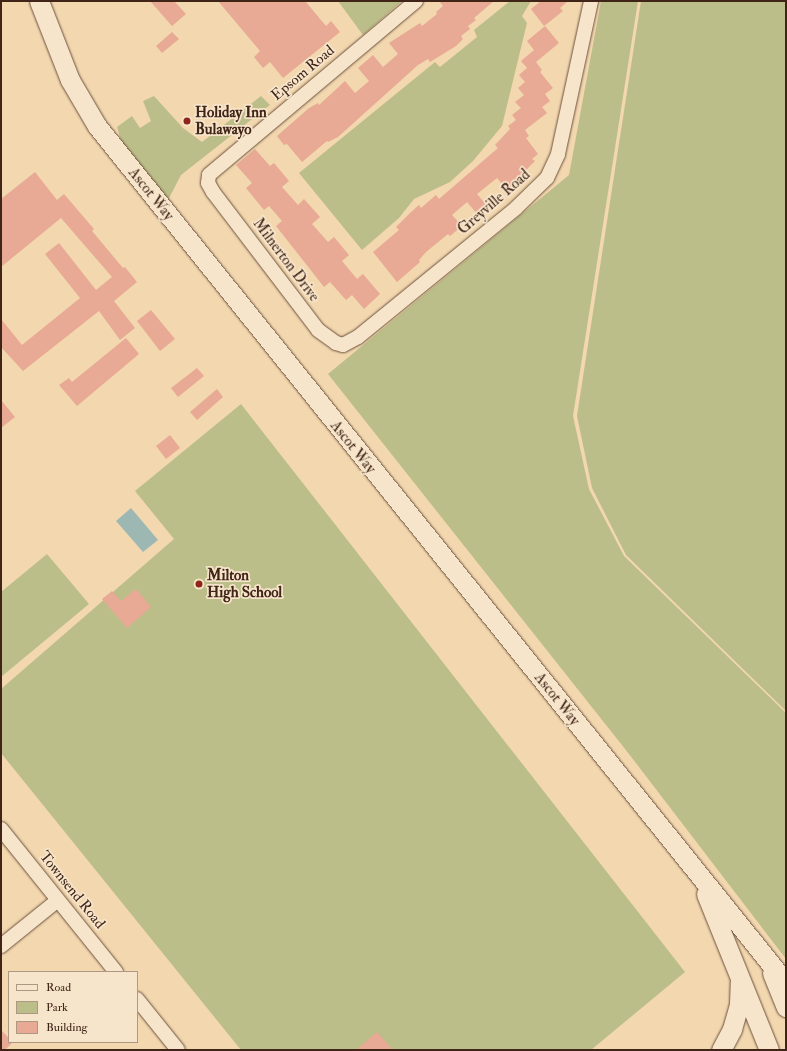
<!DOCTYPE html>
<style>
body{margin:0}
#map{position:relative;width:787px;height:1051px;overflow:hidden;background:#f2d7af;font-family:"IM FELL Double Pica",serif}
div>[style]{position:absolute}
.green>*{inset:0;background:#bcbe89}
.water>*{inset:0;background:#9db8b3}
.building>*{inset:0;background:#e8a995}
.roads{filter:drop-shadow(0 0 1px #6c513d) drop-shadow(0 0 1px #6c513d)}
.minor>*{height:14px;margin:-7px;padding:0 7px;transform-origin:7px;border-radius:7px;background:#f7e5cb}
.secondary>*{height:19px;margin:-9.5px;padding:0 9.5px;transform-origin:9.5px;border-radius:9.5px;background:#f7e5cb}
.dots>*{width:11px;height:11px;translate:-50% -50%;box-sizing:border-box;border:2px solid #f7e5cb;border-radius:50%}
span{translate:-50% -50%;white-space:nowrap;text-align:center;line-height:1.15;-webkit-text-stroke:3.5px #f7e5cb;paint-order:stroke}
.street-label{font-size:15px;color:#3f2417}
.poi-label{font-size:15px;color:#3f2417;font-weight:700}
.left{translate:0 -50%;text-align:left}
.frame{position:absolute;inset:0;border:2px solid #3f2417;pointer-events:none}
.legend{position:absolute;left:8px;top:971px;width:130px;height:72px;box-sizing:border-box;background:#f7e5cb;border:1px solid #ad9883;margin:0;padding:5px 7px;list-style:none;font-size:12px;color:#3f2417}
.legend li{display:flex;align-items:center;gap:8px;height:20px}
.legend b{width:20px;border:1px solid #ad9883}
</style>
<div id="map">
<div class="green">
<div style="clip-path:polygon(338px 1px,402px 1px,363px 35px)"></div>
<div style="clip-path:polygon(510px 1px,531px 1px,522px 16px,527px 23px,502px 126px,473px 161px,450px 182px,414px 199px,399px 218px,362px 250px,299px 173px,435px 62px,440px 67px,477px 37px,474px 30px)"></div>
<div style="clip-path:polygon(601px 1px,638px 1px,573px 416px,589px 489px,624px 556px,786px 713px,786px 959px,629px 754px,328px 374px,569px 175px)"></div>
<div style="clip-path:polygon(641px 1px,786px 1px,786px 711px,626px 555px,592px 488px,577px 416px)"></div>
<div style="clip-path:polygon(154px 96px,183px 128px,202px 142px,261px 96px,270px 105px,181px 175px,168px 200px,122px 143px,117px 127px,132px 116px,140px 128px,151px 121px,143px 101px)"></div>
<div style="clip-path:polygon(241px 404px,685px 972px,591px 1050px,241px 1050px,1px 753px,1px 689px,174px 539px,135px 491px)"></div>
<div style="clip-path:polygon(47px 554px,89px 604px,1px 677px,1px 592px)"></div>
</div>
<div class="water">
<div style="clip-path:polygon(131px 508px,158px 540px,143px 552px,116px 521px)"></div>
</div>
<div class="building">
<div style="clip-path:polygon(150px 1px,174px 1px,186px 14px,172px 26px)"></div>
<div style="clip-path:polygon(218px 1px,305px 1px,326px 26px,331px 21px,340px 32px,283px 78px,270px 62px,263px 68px,254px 57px,260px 51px)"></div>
<div style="clip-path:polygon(439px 1px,494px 1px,474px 18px,476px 20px,468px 26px,470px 29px,461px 36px,463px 39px,456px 46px,430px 62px,428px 59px,418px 65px,338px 137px,328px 142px,327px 141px,302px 162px,287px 144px,284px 145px,277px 136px,309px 108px,318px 103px,319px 105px,345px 81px,355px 93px,369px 81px,358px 68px,373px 55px,383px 67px,398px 54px,389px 43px,420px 23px,422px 26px,437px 14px,436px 12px,443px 6px)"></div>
<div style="clip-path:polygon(541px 1px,568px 1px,560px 8px,563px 11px,544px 26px,531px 9px)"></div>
<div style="clip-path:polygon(545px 26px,559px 43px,536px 62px,542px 70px,540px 72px,553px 88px,545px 94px,550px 101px,542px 107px,547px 113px,525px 130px,529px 136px,526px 138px,538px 154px,532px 159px,535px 161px,519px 177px,520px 179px,507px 190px,497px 178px,477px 194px,488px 207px,478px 215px,467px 202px,452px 215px,462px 226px,450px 236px,448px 234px,426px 252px,419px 260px,420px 262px,397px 282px,373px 252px,399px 230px,396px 227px,410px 213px,419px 205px,421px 208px,436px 195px,439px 199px,498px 148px,495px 145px,510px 129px,508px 126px,516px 120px,512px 115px,521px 108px,515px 102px,524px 95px,518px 88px,525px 82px,519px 75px,527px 68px,521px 61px,534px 50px,527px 41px)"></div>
<div style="clip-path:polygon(172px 32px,179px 39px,162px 53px,156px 46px)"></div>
<div style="clip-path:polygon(255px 149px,270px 166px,274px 163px,289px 181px,282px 187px,298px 205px,304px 199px,320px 217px,312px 224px,328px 242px,334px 237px,349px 255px,342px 261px,357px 279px,363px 274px,380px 294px,364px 309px,352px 295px,346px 300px,330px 282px,324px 287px,276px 226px,282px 221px,269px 206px,264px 210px,246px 188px,252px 183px,236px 165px)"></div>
<div style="clip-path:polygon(35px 172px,57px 200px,64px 194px,94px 229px,92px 231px,123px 268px,125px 267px,137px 282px,114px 301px,135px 328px,120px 340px,99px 311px,23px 371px,1px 347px,1px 319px,22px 345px,80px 298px,45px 254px,59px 243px,96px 290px,112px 277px,61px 218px,1px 267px,1px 199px)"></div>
<div style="clip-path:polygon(151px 310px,175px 339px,160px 351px,137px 321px)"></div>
<div style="clip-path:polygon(126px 338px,139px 354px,77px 406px,59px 385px,69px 378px,72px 382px)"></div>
<div style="clip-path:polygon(197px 368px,204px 376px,178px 397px,171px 388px)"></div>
<div style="clip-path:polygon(217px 389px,223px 397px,197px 420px,190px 412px)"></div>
<div style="clip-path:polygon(1px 400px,15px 417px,1px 428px)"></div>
<div style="clip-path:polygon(170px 435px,180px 448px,166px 459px,156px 446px)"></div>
<div style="clip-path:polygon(136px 589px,151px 607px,127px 628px,102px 599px,112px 591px,121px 601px)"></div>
<div style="clip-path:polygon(1px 1030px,9px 1038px,9px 1042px,13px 1042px,5px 1050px,1px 1050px)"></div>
<div style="clip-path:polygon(377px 1032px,393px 1050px,356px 1050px)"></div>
</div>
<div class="roads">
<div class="minor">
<div style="left:416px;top:1px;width:270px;rotate:140deg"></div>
<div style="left:209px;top:175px;width:8px;rotate:97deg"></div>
<div style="left:208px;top:183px;width:10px;rotate:61deg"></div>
<div style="left:213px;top:192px;width:173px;rotate:52.7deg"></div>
<div style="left:318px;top:330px;width:22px;rotate:36deg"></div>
<div style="left:336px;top:343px;width:7px;rotate:16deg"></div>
<div style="left:343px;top:345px;width:17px;rotate:-28deg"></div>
<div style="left:358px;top:337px;width:204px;rotate:-39.2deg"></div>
<div style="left:516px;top:208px;width:43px;rotate:-44.1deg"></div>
<div style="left:547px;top:178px;width:26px;rotate:-65deg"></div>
<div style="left:558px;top:154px;width:157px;rotate:-77.8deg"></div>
<div style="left:1px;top:829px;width:184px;rotate:51.2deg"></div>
<div style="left:1px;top:946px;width:73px;rotate:-38.9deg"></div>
<div style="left:137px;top:999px;width:65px;rotate:51.2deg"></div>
</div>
<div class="secondary">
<div style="left:39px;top:1px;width:85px;rotate:68.6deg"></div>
<div style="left:70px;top:80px;width:53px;rotate:59.6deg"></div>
<div style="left:97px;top:126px;width:1100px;rotate:51.2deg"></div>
<div style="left:706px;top:894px;width:168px;rotate:68deg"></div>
<div style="left:772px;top:973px;width:37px;rotate:68deg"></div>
<div style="left:721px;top:1050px;width:24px;rotate:-62deg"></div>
<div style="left:732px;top:1029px;width:26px;rotate:-74deg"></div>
<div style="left:739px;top:1004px;width:23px;rotate:-88deg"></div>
</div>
</div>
<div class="dots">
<div style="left:187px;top:121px;background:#8f2418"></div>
<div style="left:199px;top:584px;background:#8f2418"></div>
</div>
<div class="street-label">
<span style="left:303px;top:73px;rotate:-40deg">Epsom Road</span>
<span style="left:151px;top:194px;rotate:51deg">Ascot Way</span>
<span style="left:494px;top:202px;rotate:-41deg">Greyville Road</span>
<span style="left:286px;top:260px;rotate:53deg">Milnerton Drive</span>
<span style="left:353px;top:447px;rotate:51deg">Ascot Way</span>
<span style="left:557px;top:699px;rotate:51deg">Ascot Way</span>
<span style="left:72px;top:890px;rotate:51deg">Townsend Road</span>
</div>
<div class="poi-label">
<span class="left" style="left:195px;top:121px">Holiday Inn<br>Bulawayo</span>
<span class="left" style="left:207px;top:584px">Milton<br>High School</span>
</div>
<div class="frame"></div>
<ul class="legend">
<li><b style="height:5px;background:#f7e5cb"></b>Road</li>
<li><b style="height:11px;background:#bcbe89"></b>Park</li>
<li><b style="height:11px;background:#e8a995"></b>Building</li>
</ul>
</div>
